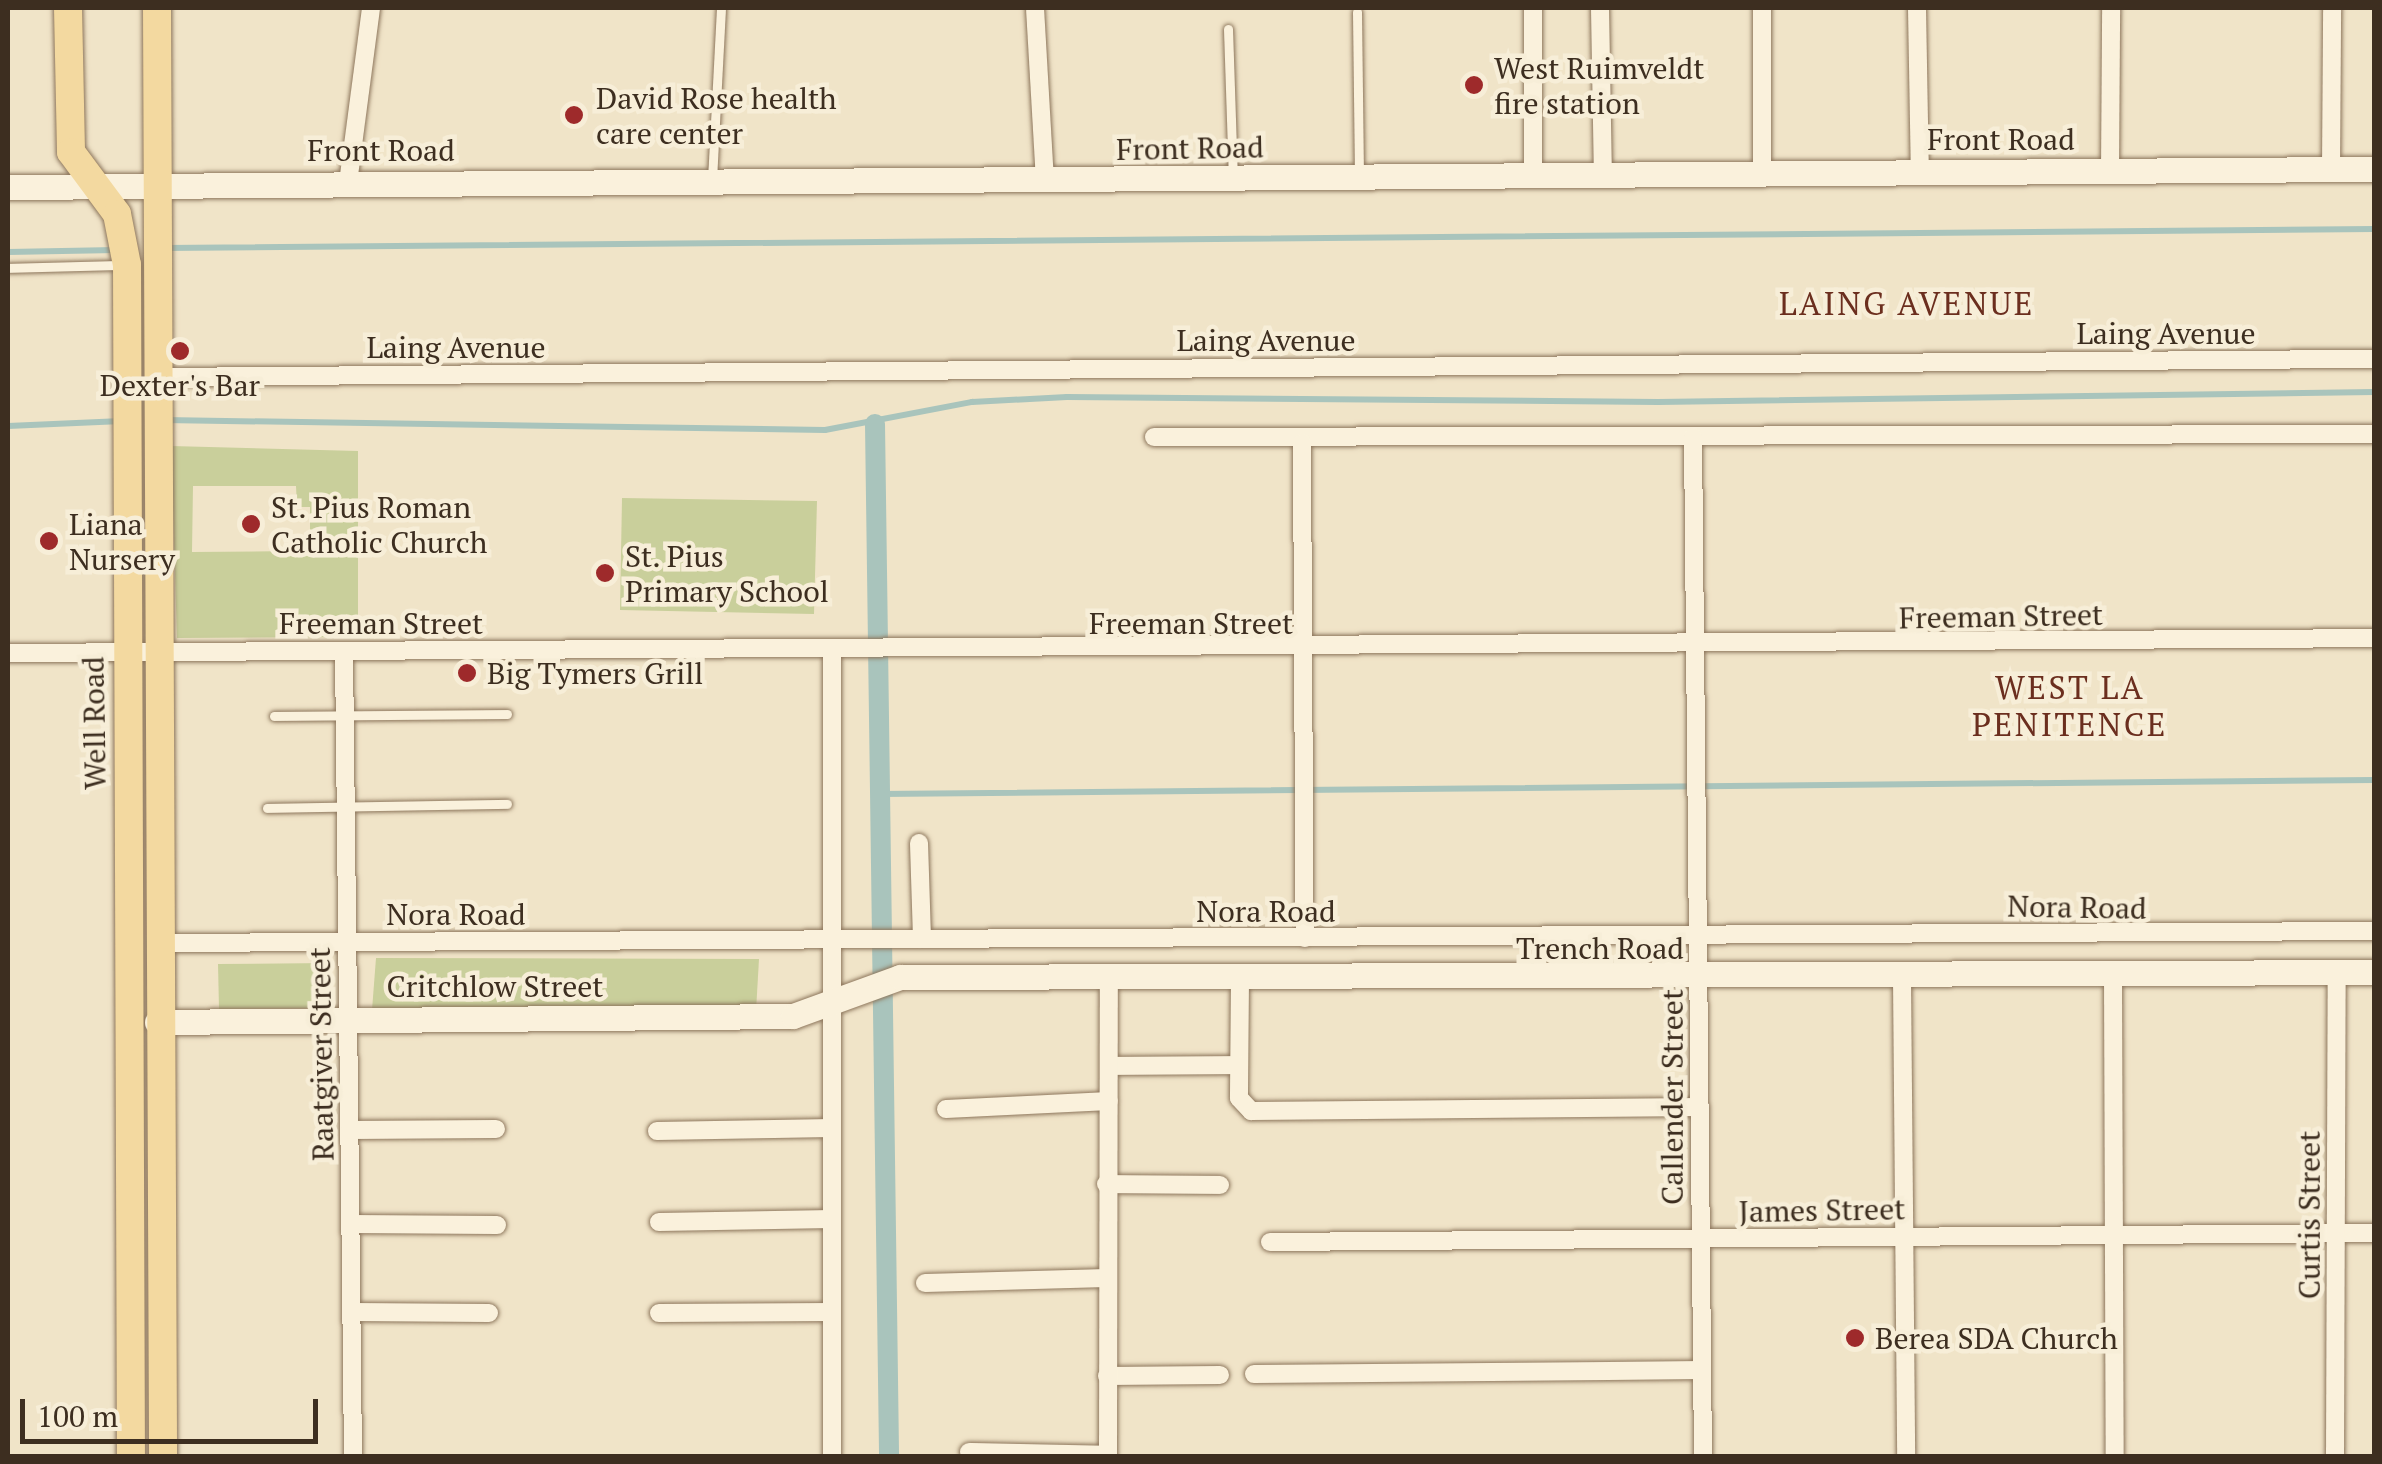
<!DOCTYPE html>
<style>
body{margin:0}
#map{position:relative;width:2382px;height:1464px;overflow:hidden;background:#f0e4c8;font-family:"PT Serif",serif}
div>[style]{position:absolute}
.green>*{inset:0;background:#c9cf9b}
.stream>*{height:6px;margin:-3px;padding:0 3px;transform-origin:3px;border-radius:3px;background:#a9c4bc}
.canal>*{height:20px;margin:-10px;padding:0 10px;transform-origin:10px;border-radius:10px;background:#a9c4bc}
.roads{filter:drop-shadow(0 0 2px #8d765c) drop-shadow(0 0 2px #8d765c)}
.lane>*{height:9px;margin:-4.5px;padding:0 4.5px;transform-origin:4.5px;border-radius:4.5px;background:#faf1dc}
.street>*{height:18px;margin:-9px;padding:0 9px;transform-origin:9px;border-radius:9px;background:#faf1dc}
.secondary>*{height:25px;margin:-12.5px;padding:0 12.5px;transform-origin:12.5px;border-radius:12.5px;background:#faf1dc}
.primary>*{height:28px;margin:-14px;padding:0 14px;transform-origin:14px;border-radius:14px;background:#f3d9a0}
.dots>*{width:28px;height:28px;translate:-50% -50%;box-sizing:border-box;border:5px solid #f7eed8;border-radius:50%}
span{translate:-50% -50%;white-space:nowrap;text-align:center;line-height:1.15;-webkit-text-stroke:9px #f7eed8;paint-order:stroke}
.poi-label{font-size:30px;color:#3d2e20}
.left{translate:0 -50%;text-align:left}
.street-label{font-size:30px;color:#3d2e20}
.neighbourhood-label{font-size:32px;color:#6b2e1e;letter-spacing:2.5px}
.frame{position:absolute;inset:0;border:10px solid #3d2e20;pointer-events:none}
.scale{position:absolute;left:20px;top:1399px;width:298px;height:45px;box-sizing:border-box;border:5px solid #3d2e20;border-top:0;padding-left:12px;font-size:30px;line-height:35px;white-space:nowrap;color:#3d2e20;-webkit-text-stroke:8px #f7eed8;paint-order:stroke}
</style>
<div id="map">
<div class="green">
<div style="clip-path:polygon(evenodd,171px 446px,358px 451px,358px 637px,177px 638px,171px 446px,296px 486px,297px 507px,310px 507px,310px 540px,296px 541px,295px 551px,192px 552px,193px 486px,296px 486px)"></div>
<div style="clip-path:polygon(622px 498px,817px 501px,814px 614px,620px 610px)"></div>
<div style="clip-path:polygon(376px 958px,759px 959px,756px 1011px,372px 1010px)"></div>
<div style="clip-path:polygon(330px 963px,332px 1008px,219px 1009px,218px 964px)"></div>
</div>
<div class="stream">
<div style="left:164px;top:248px;width:2210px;rotate:-0.49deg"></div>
<div style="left:8px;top:252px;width:108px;rotate:-1.1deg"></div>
<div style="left:164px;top:420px;width:661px;rotate:0.87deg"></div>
<div style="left:825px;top:430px;width:150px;rotate:-10.8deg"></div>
<div style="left:972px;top:402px;width:95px;rotate:-3deg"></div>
<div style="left:1067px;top:397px;width:591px;rotate:0.48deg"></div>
<div style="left:1658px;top:402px;width:716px;rotate:-0.8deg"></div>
<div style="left:8px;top:426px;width:114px;rotate:-2.5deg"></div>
<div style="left:880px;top:794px;width:1494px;rotate:-0.54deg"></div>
</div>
<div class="canal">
<div style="left:875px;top:424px;width:1032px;rotate:89.22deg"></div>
</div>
<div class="roads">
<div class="lane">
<div style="left:1357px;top:12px;width:163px;rotate:89.3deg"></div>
<div style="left:1228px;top:29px;width:148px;rotate:88.1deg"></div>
<div style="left:712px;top:180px;width:172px;rotate:-87deg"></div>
<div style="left:8px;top:268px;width:116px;rotate:-1.5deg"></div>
<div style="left:274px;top:716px;width:233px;rotate:-0.5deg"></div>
<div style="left:267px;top:808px;width:240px;rotate:-1deg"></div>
</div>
<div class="street">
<div style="left:1035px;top:8px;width:175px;rotate:86.7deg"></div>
<div style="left:1600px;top:8px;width:166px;rotate:89deg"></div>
<div style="left:1917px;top:8px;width:164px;rotate:89deg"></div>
<div style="left:2331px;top:170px;width:162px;rotate:-89.6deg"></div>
<div style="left:2110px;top:171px;width:163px;rotate:-89.6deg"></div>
<div style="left:1762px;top:174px;width:166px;rotate:-90deg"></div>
<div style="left:1533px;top:175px;width:167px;rotate:-90deg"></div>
<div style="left:348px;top:183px;width:177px;rotate:-82.5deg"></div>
<div style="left:157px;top:377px;width:2217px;rotate:-0.47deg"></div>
<div style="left:1154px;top:437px;width:1220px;rotate:-0.14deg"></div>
<div style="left:1693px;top:437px;width:1019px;rotate:89.44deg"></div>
<div style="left:1302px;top:443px;width:495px;rotate:89.7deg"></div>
<div style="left:344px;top:651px;width:805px;rotate:89.36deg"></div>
<div style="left:8px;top:653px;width:2366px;rotate:-0.36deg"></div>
<div style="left:919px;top:843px;width:96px;rotate:88.2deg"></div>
<div style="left:158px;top:943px;width:2216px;rotate:-0.31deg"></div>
<div style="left:2113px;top:976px;width:480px;rotate:89.8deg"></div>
<div style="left:1902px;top:978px;width:478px;rotate:89.5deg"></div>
<div style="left:1240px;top:979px;width:119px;rotate:90.5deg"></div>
<div style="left:1239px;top:1098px;width:18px;rotate:47deg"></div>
<div style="left:1251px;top:1111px;width:449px;rotate:-0.5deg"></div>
<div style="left:1109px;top:1066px;width:130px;rotate:-0.4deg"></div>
<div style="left:946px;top:1109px;width:163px;rotate:-2.8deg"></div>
<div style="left:350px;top:1130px;width:146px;rotate:-0.4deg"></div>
<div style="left:657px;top:1131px;width:175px;rotate:-1deg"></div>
<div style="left:1106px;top:1184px;width:114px;rotate:0.5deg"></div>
<div style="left:659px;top:1222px;width:173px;rotate:-1deg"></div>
<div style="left:351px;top:1224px;width:146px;rotate:0.4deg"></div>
<div style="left:1270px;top:1242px;width:1104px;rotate:-0.47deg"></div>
<div style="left:925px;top:1283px;width:182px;rotate:-1.6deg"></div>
<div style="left:352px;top:1312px;width:137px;rotate:0.4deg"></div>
<div style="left:659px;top:1313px;width:173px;rotate:-0.3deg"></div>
<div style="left:1254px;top:1374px;width:448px;rotate:-0.5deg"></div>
<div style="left:1107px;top:1376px;width:113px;rotate:-0.5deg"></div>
<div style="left:969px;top:1452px;width:139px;rotate:1.2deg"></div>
<div style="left:832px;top:1456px;width:806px;rotate:-90deg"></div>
<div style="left:1108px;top:1456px;width:477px;rotate:-89.9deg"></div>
<div style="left:2335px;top:1456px;width:483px;rotate:-89.8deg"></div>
</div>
<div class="secondary">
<div style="left:8px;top:187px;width:2366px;rotate:-0.44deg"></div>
<div style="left:157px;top:1022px;width:636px;rotate:-0.54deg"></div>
<div style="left:793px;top:1016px;width:114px;rotate:-20deg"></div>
<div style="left:900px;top:977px;width:1474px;rotate:-0.19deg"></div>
</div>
<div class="primary">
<div style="left:68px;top:8px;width:144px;rotate:88.8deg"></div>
<div style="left:71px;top:152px;width:77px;rotate:53.4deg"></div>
<div style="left:117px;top:214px;width:52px;rotate:78.9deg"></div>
<div style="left:127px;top:265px;width:1191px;rotate:89.81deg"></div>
<div style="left:157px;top:8px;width:1448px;rotate:89.76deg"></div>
</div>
</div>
<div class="dots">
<div style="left:1474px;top:85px;background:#9e2a2b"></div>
<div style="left:574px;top:115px;background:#9e2a2b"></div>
<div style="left:180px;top:351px;background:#9e2a2b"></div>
<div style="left:251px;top:524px;background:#9e2a2b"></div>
<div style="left:49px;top:541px;background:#9e2a2b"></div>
<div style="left:605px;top:573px;background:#9e2a2b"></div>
<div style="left:467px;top:673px;background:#9e2a2b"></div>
<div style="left:1855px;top:1338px;background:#9e2a2b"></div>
</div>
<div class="poi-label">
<span class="left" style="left:1494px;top:85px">West Ruimveldt<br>fire station</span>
<span class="left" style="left:596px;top:115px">David Rose health<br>care center</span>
<span style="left:180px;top:385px">Dexter's Bar</span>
<span class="left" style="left:271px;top:524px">St. Pius Roman<br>Catholic Church</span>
<span class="left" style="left:69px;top:541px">Liana<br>Nursery</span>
<span class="left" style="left:625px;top:573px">St. Pius<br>Primary School</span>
<span class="left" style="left:487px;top:673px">Big Tymers Grill</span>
<span class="left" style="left:1875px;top:1338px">Berea SDA Church</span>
</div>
<div class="street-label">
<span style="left:2001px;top:139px">Front Road</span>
<span style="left:1190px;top:148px;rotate:-1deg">Front Road</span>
<span style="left:381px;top:150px">Front Road</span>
<span style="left:2166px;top:333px">Laing Avenue</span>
<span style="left:1266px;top:340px">Laing Avenue</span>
<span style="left:456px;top:347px">Laing Avenue</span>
<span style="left:2001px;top:616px;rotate:-1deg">Freeman Street</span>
<span style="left:381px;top:623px">Freeman Street</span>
<span style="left:1191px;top:623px">Freeman Street</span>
<span style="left:94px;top:723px;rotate:-91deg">Well Road</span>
<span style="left:2077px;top:907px;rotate:1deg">Nora Road</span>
<span style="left:1266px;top:911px">Nora Road</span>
<span style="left:456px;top:914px">Nora Road</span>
<span style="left:1600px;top:948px">Trench Road</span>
<span style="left:495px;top:986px">Critchlow Street</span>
<span style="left:321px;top:1054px;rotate:-91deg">Raatgiver Street</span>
<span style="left:1672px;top:1097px;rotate:-90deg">Callender Street</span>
<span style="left:1822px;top:1210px;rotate:-1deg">James Street</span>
<span style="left:2309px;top:1215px;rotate:-90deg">Curtis Street</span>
</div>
<div class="neighbourhood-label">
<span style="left:1907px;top:303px">LAING AVENUE</span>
<span style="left:2070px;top:706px">WEST LA<br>PENITENCE</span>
</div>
<div class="frame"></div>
<div class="scale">100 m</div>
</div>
